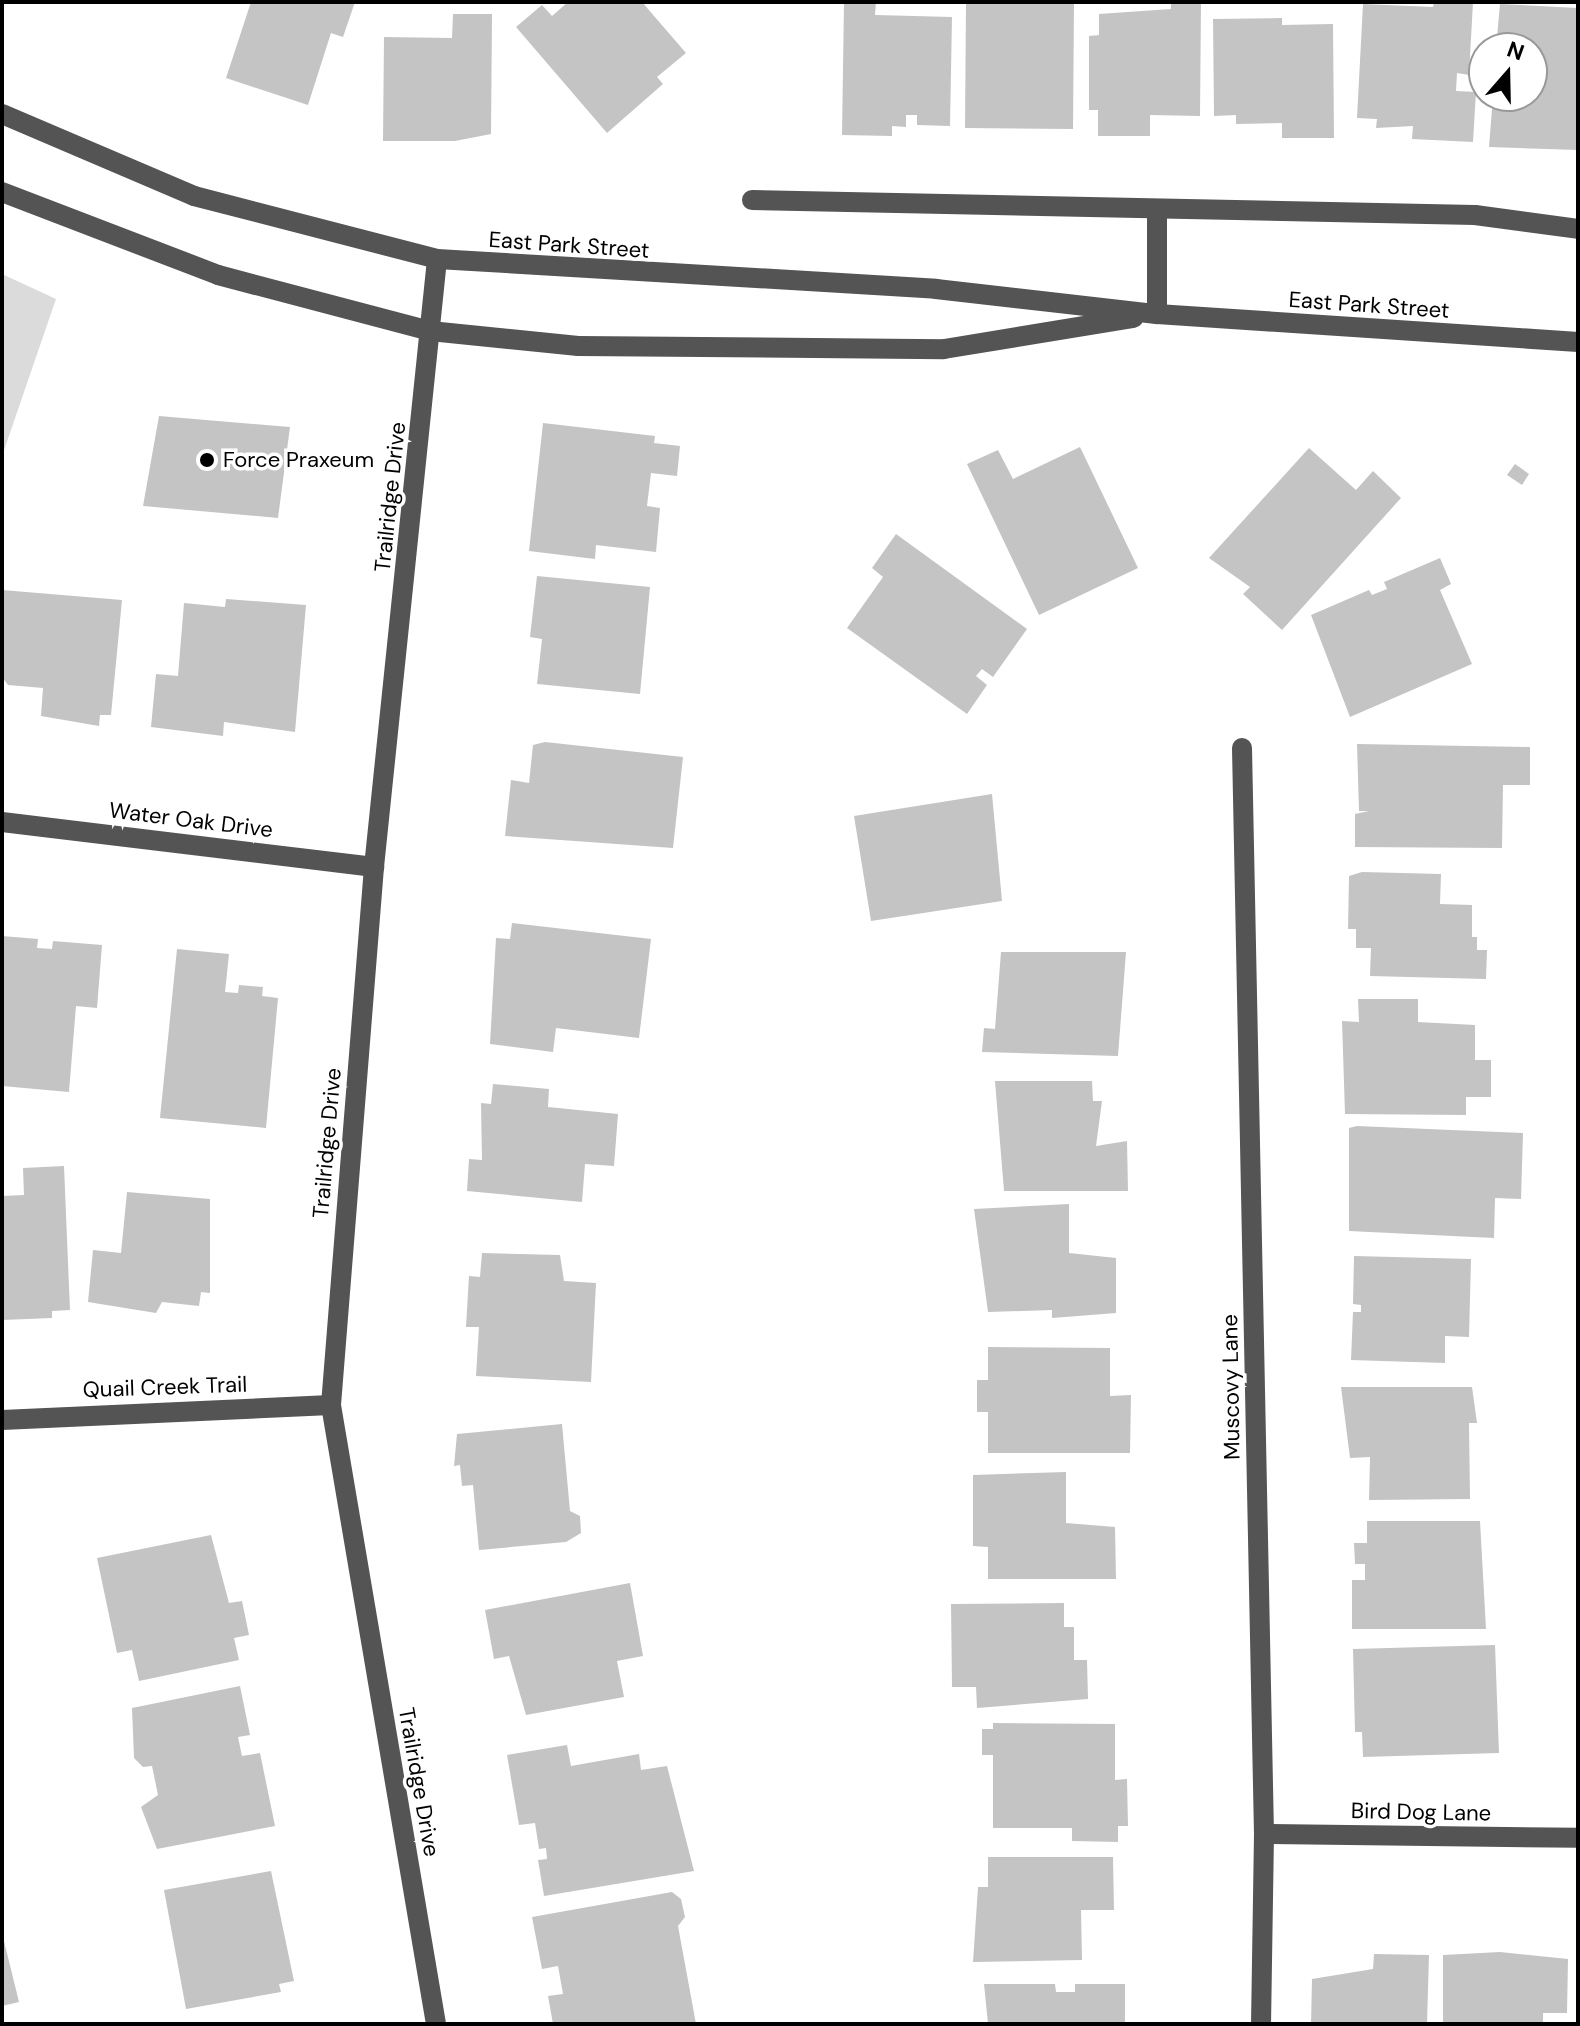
<!DOCTYPE html>
<style>
body{margin:0}
#map{position:relative;width:1580px;height:2026px;overflow:hidden;background:#fff;font-family:"DM Sans",sans-serif}
div>[style]{position:absolute}
.green>*{inset:0;background:#dbdbdb}
.building>*{inset:0;background:#c4c4c4}
.minor>*{height:20px;margin:-10px;padding:0 10px;transform-origin:10px;border-radius:10px;background:#545454}
.dots>*{width:22px;height:22px;translate:-50% -50%;box-sizing:border-box;border:4px solid #fff;border-radius:50%}
span{translate:-50% -50%;white-space:nowrap;text-align:center;line-height:1.15;-webkit-text-stroke:7px #fff;paint-order:stroke}
.street-label{font-size:22px;color:#000}
.poi-label{font-size:22px;color:#000}
.left{translate:0 -50%;text-align:left}
.frame{position:absolute;inset:0;border:4px solid #000;pointer-events:none}
.north{position:absolute;left:1468px;top:32px;width:80px;height:80px;box-sizing:border-box;background:#fff;border:2px solid #999;border-radius:50%;rotate:20deg;font-size:22px;font-weight:700;line-height:32px;text-align:center;color:#000}
.north::after{content:'';display:block;margin:auto;width:28px;height:36px;background:#000;clip-path:polygon(50% 0,100% 100%,50% 72%,0 100%)}
</style>
<div id="map">
<div class="green">
<div style="clip-path:polygon(2px 274px,56px 299px,2px 456px)"></div>
</div>
<div class="building">
<div style="clip-path:polygon(251px 2px,355px 2px,343px 37px,331px 33px,308px 105px,226px 78px)"></div>
<div style="clip-path:polygon(568px 2px,642px 2px,686px 53px,657px 77px,663px 84px,607px 133px,516px 27px,542px 5px,552px 16px)"></div>
<div style="clip-path:polygon(844px 2px,876px 2px,875px 15px,952px 17px,950px 126px,917px 125px,917px 115px,906px 115px,906px 127px,892px 126px,892px 136px,842px 135px)"></div>
<div style="clip-path:polygon(966px 2px,1074px 2px,1073px 129px,965px 128px)"></div>
<div style="clip-path:polygon(1171px 2px,1201px 2px,1200px 116px,1150px 115px,1150px 136px,1098px 136px,1098px 110px,1089px 110px,1089px 36px,1099px 35px,1099px 14px,1171px 9px)"></div>
<div style="clip-path:polygon(1434px 2px,1473px 2px,1469px 75px,1457px 73px,1456px 91px,1476px 92px,1473px 142px,1412px 139px,1413px 126px,1376px 128px,1377px 119px,1357px 118px,1363px 4px,1433px 7px)"></div>
<div style="clip-path:polygon(1500px 4px,1578px 8px,1578px 150px,1489px 147px,1493px 96px,1532px 96px,1532px 48px,1496px 48px)"></div>
<div style="clip-path:polygon(453px 14px,492px 14px,491px 134px,455px 141px,383px 141px,384px 37px,452px 38px)"></div>
<div style="clip-path:polygon(1282px 18px,1282px 25px,1333px 24px,1334px 138px,1282px 138px,1282px 123px,1236px 124px,1236px 115px,1214px 116px,1213px 19px)"></div>
<div style="clip-path:polygon(159px 416px,290px 427px,278px 518px,143px 506px)"></div>
<div style="clip-path:polygon(543px 423px,655px 436px,654px 443px,680px 446px,677px 476px,651px 473px,647px 506px,660px 508px,656px 552px,596px 545px,595px 559px,529px 551px)"></div>
<div style="clip-path:polygon(1080px 447px,1138px 568px,1039px 615px,967px 464px,998px 450px,1013px 479px)"></div>
<div style="clip-path:polygon(1309px 448px,1356px 490px,1373px 471px,1401px 498px,1282px 630px,1243px 594px,1250px 587px,1209px 558px)"></div>
<div style="clip-path:polygon(1515px 464px,1529px 474px,1522px 485px,1507px 475px)"></div>
<div style="clip-path:polygon(896px 534px,1027px 629px,993px 677px,982px 669px,976px 676px,987px 685px,967px 714px,847px 628px,883px 577px,872px 568px)"></div>
<div style="clip-path:polygon(1440px 558px,1451px 584px,1440px 590px,1472px 664px,1350px 717px,1311px 615px,1369px 590px,1372px 595px,1387px 589px,1384px 582px)"></div>
<div style="clip-path:polygon(537px 576px,650px 587px,640px 694px,537px 684px,542px 639px,530px 637px)"></div>
<div style="clip-path:polygon(2px 590px,122px 600px,111px 715px,100px 715px,99px 726px,41px 716px,43px 688px,8px 685px,2px 677px)"></div>
<div style="clip-path:polygon(226px 599px,306px 605px,295px 732px,224px 722px,223px 736px,151px 727px,156px 674px,178px 676px,184px 603px,225px 607px)"></div>
<div style="clip-path:polygon(545px 742px,683px 757px,673px 848px,505px 836px,511px 780px,529px 783px,533px 745px)"></div>
<div style="clip-path:polygon(1357px 744px,1530px 747px,1530px 785px,1503px 785px,1502px 848px,1355px 847px,1355px 814px,1369px 811px,1359px 811px)"></div>
<div style="clip-path:polygon(992px 794px,1002px 901px,871px 921px,854px 816px)"></div>
<div style="clip-path:polygon(1362px 872px,1441px 874px,1440px 904px,1472px 905px,1472px 937px,1477px 937px,1477px 950px,1487px 950px,1486px 979px,1370px 976px,1371px 948px,1356px 948px,1356px 929px,1348px 929px,1349px 876px)"></div>
<div style="clip-path:polygon(512px 923px,651px 939px,639px 1038px,556px 1028px,553px 1052px,490px 1044px,496px 938px,510px 939px)"></div>
<div style="clip-path:polygon(2px 936px,38px 939px,37px 948px,52px 949px,53px 941px,102px 945px,97px 1008px,76px 1006px,69px 1092px,2px 1086px)"></div>
<div style="clip-path:polygon(177px 949px,229px 954px,225px 992px,238px 993px,239px 985px,263px 987px,262px 996px,278px 998px,266px 1128px,160px 1118px)"></div>
<div style="clip-path:polygon(1001px 952px,1126px 952px,1118px 1056px,982px 1052px,984px 1028px,995px 1029px)"></div>
<div style="clip-path:polygon(1358px 999px,1418px 999px,1418px 1022px,1475px 1025px,1475px 1060px,1491px 1060px,1491px 1097px,1466px 1097px,1466px 1115px,1345px 1114px,1342px 1021px,1359px 1022px)"></div>
<div style="clip-path:polygon(995px 1081px,1092px 1081px,1093px 1101px,1102px 1101px,1096px 1146px,1127px 1141px,1128px 1191px,1004px 1191px)"></div>
<div style="clip-path:polygon(493px 1084px,549px 1089px,548px 1107px,618px 1114px,614px 1166px,585px 1164px,582px 1202px,467px 1191px,469px 1159px,482px 1160px,481px 1103px,491px 1104px)"></div>
<div style="clip-path:polygon(1357px 1126px,1523px 1133px,1521px 1199px,1495px 1198px,1494px 1238px,1349px 1231px,1349px 1128px)"></div>
<div style="clip-path:polygon(64px 1166px,70px 1310px,52px 1311px,52px 1318px,2px 1320px,2px 1196px,24px 1195px,23px 1168px)"></div>
<div style="clip-path:polygon(127px 1192px,210px 1199px,210px 1293px,201px 1292px,199px 1306px,162px 1302px,156px 1313px,88px 1302px,93px 1250px,121px 1253px)"></div>
<div style="clip-path:polygon(1069px 1204px,1069px 1253px,1116px 1258px,1116px 1313px,1052px 1318px,1052px 1310px,988px 1312px,974px 1209px)"></div>
<div style="clip-path:polygon(482px 1253px,560px 1255px,564px 1281px,596px 1283px,591px 1382px,476px 1376px,479px 1327px,466px 1327px,469px 1276px,480px 1277px)"></div>
<div style="clip-path:polygon(1354px 1256px,1471px 1259px,1469px 1337px,1445px 1336px,1445px 1363px,1351px 1360px,1353px 1312px,1361px 1312px,1361px 1305px,1353px 1304px)"></div>
<div style="clip-path:polygon(988px 1347px,1110px 1348px,1110px 1396px,1131px 1395px,1130px 1453px,988px 1453px,988px 1412px,977px 1412px,977px 1380px,988px 1380px)"></div>
<div style="clip-path:polygon(1341px 1387px,1472px 1387px,1477px 1423px,1469px 1423px,1470px 1499px,1369px 1500px,1370px 1457px,1350px 1458px)"></div>
<div style="clip-path:polygon(562px 1424px,570px 1511px,580px 1516px,581px 1533px,566px 1542px,479px 1550px,473px 1485px,462px 1486px,460px 1465px,454px 1466px,457px 1434px)"></div>
<div style="clip-path:polygon(1066px 1472px,1066px 1523px,1115px 1527px,1116px 1579px,988px 1579px,988px 1547px,973px 1546px,973px 1475px)"></div>
<div style="clip-path:polygon(1367px 1521px,1480px 1521px,1486px 1629px,1352px 1629px,1352px 1580px,1365px 1580px,1365px 1564px,1355px 1564px,1354px 1543px,1367px 1543px)"></div>
<div style="clip-path:polygon(211px 1535px,229px 1603px,242px 1601px,249px 1635px,234px 1638px,239px 1660px,139px 1681px,132px 1650px,117px 1653px,97px 1558px)"></div>
<div style="clip-path:polygon(630px 1583px,643px 1656px,617px 1661px,624px 1697px,526px 1715px,509px 1656px,494px 1659px,485px 1610px)"></div>
<div style="clip-path:polygon(1064px 1603px,1064px 1627px,1074px 1627px,1074px 1660px,1087px 1660px,1088px 1699px,977px 1708px,976px 1687px,952px 1687px,951px 1604px)"></div>
<div style="clip-path:polygon(1495px 1645px,1499px 1753px,1363px 1757px,1362px 1732px,1355px 1732px,1353px 1649px)"></div>
<div style="clip-path:polygon(240px 1686px,250px 1735px,238px 1737px,242px 1756px,260px 1753px,275px 1826px,157px 1849px,141px 1807px,158px 1795px,152px 1766px,143px 1767px,134px 1758px,132px 1708px)"></div>
<div style="clip-path:polygon(993px 1723px,1115px 1724px,1115px 1780px,1127px 1779px,1128px 1826px,1118px 1826px,1118px 1842px,1072px 1841px,1072px 1828px,993px 1828px,993px 1755px,982px 1755px,982px 1729px,993px 1729px)"></div>
<div style="clip-path:polygon(567px 1745px,571px 1766px,639px 1754px,641px 1770px,667px 1766px,694px 1871px,544px 1896px,538px 1860px,547px 1859px,546px 1848px,539px 1849px,535px 1823px,519px 1825px,507px 1755px)"></div>
<div style="clip-path:polygon(988px 1857px,1113px 1857px,1114px 1910px,1081px 1910px,1082px 1960px,973px 1962px,978px 1887px,988px 1887px)"></div>
<div style="clip-path:polygon(271px 1871px,294px 1981px,279px 1984px,281px 1992px,186px 2009px,164px 1890px)"></div>
<div style="clip-path:polygon(672px 1892px,681px 1899px,685px 1917px,678px 1926px,696px 2024px,553px 2024px,548px 1996px,563px 1994px,558px 1966px,542px 1969px,532px 1917px)"></div>
<div style="clip-path:polygon(3px 1937px,19px 2002px,2px 2006px,2px 1938px)"></div>
<div style="clip-path:polygon(1500px 1952px,1568px 1959px,1567px 2013px,1543px 2013px,1543px 2024px,1443px 2024px,1443px 1955px)"></div>
<div style="clip-path:polygon(1374px 1954px,1429px 1955px,1427px 2024px,1311px 2024px,1312px 1979px,1373px 1969px)"></div>
<div style="clip-path:polygon(984px 1984px,1055px 1984px,1056px 1992px,1075px 1992px,1075px 1984px,1125px 1984px,1125px 2024px,988px 2024px)"></div>
</div>
<div class="minor">
<div style="left:2px;top:114px;width:209px;rotate:23.1deg"></div>
<div style="left:194px;top:196px;width:251px;rotate:14.5deg"></div>
<div style="left:437px;top:259px;width:500px;rotate:3.4deg"></div>
<div style="left:936px;top:289px;width:222px;rotate:6.5deg"></div>
<div style="left:1157px;top:314px;width:422px;rotate:3.8deg"></div>
<div style="left:2px;top:192px;width:231px;rotate:21deg"></div>
<div style="left:218px;top:275px;width:219px;rotate:14.8deg"></div>
<div style="left:430px;top:331px;width:149px;rotate:5.8deg"></div>
<div style="left:578px;top:346px;width:366px;rotate:0.5deg"></div>
<div style="left:944px;top:349px;width:192px;rotate:-9.3deg"></div>
<div style="left:752px;top:200px;width:723px;rotate:1.19deg"></div>
<div style="left:1475px;top:215px;width:104px;rotate:7.7deg"></div>
<div style="left:1157px;top:314px;width:102px;rotate:-90deg"></div>
<div style="left:1242px;top:748px;width:1086px;rotate:88.84deg"></div>
<div style="left:1264px;top:1834px;width:190px;rotate:90.9deg"></div>
<div style="left:2px;top:822px;width:375px;rotate:6.9deg"></div>
<div style="left:2px;top:1420px;width:329px;rotate:-2.6deg"></div>
<div style="left:1264px;top:1834px;width:314px;rotate:0.7deg"></div>
<div style="left:436px;top:2024px;width:628px;rotate:-99.63deg"></div>
<div style="left:331px;top:1405px;width:540px;rotate:-85.43deg"></div>
<div style="left:374px;top:867px;width:611px;rotate:-84.08deg"></div>
</div>
<div class="dots">
<div style="left:207px;top:460px;background:#000"></div>
</div>
<div class="street-label">
<span style="left:569px;top:245px;rotate:4deg">East Park Street</span>
<span style="left:1369px;top:305px;rotate:4deg">East Park Street</span>
<span style="left:390px;top:497px;rotate:-84deg">Trailridge Drive</span>
<span style="left:191px;top:820px;rotate:7deg">Water Oak Drive</span>
<span style="left:327px;top:1143px;rotate:-85deg">Trailridge Drive</span>
<span style="left:165px;top:1387px;rotate:-2deg">Quail Creek Trail</span>
<span style="left:1231px;top:1387px;rotate:-91deg">Muscovy Lane</span>
<span style="left:419px;top:1782px;rotate:80deg">Trailridge Drive</span>
<span style="left:1421px;top:1812px;rotate:1deg">Bird Dog Lane</span>
</div>
<div class="poi-label">
<span class="left" style="left:223px;top:460px">Force Praxeum</span>
</div>
<div class="frame"></div>
<div class="north">N</div>
</div>
